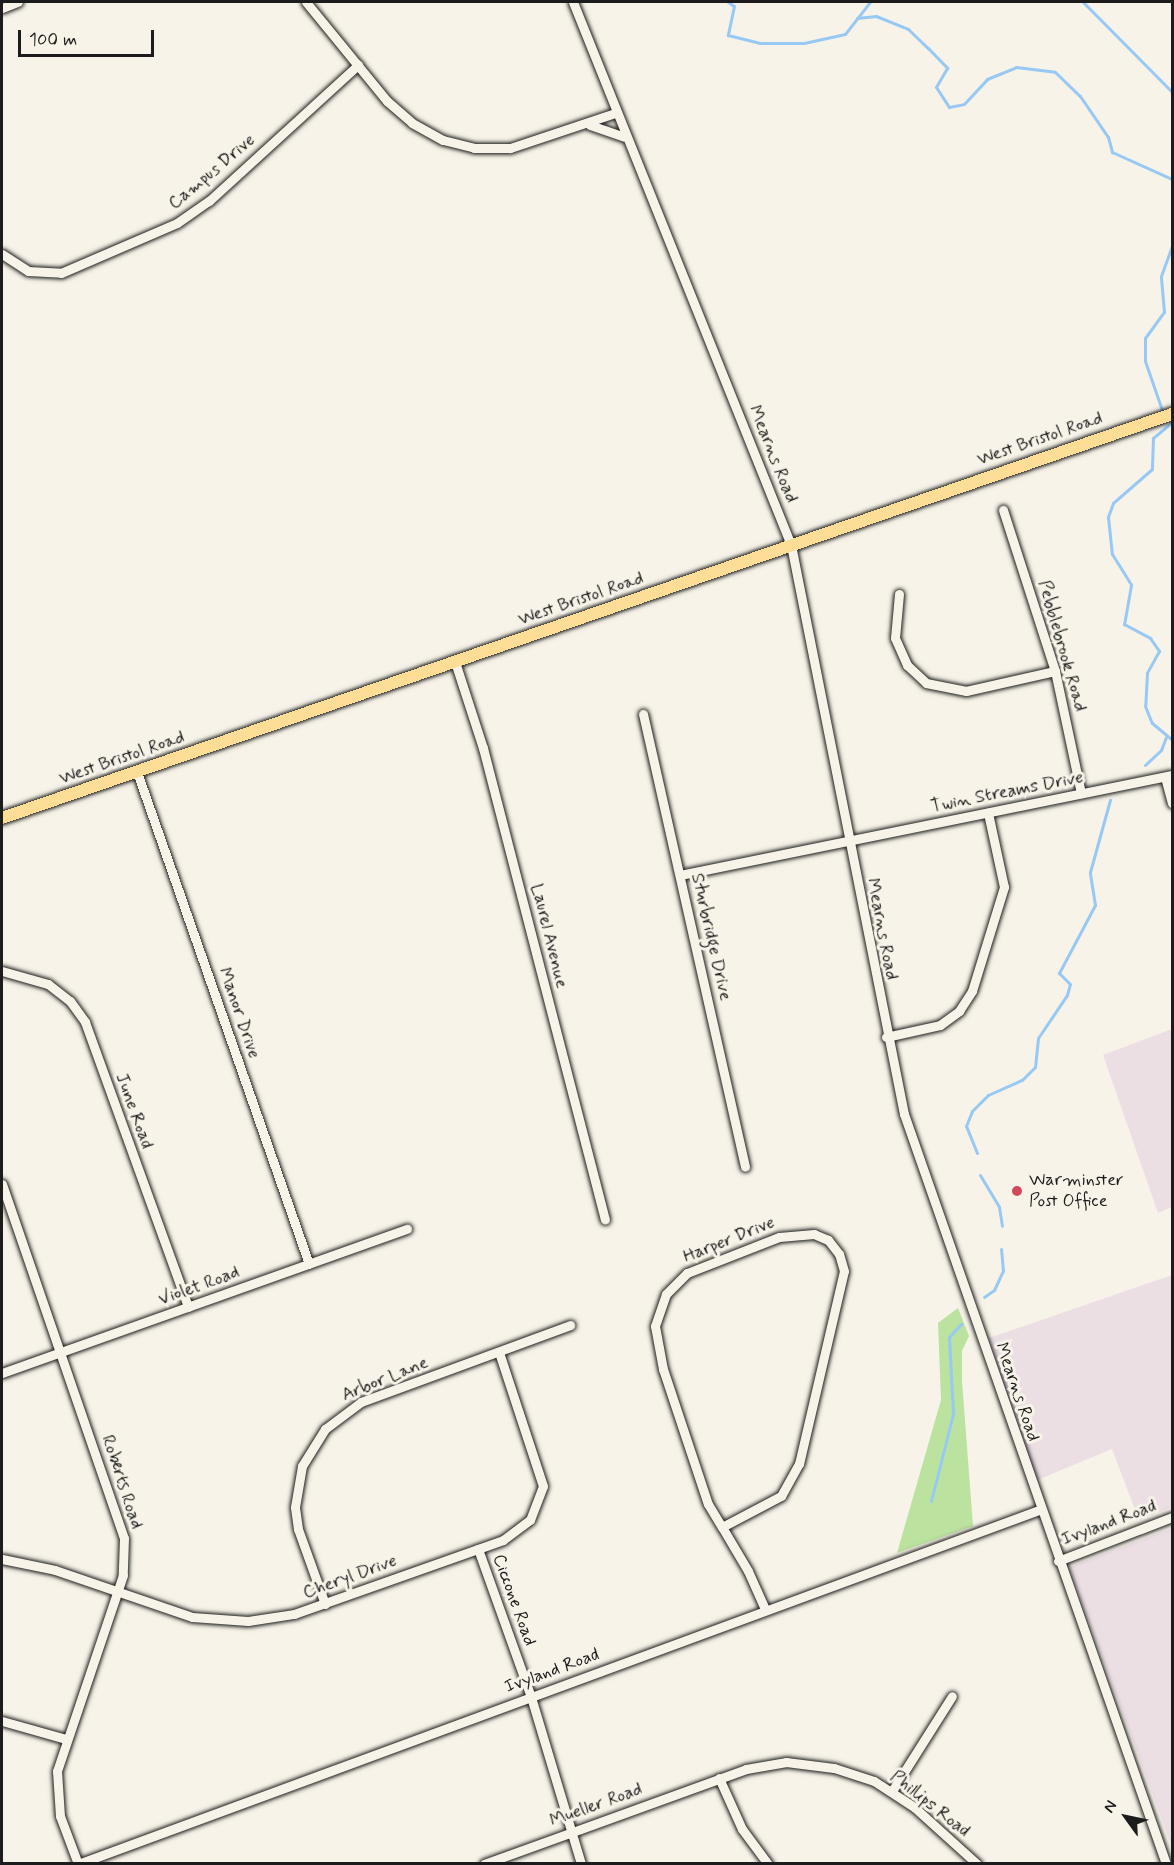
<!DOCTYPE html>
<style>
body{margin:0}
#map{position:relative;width:1174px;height:1865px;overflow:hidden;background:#f7f3e8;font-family:Mynerve,sans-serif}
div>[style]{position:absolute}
.built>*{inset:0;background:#ecdfe4}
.green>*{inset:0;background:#bbe29e}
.stream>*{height:3px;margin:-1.5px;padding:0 1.5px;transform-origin:1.5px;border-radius:1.5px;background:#97c9f4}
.roads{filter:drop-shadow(0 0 2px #1c1c1c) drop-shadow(0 0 2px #1c1c1c)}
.minor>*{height:9px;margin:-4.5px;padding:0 4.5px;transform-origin:4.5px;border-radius:4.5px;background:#f7f3e8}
.major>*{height:12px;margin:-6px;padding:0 6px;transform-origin:6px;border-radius:6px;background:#fedd96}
.dots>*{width:16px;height:16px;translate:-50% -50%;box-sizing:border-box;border:3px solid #f7f3e8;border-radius:50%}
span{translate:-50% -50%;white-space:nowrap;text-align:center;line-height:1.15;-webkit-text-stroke:6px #f7f3e8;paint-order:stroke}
.street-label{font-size:18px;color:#1c1c1c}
.poi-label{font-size:18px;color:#1c1c1c}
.left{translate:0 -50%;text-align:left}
.frame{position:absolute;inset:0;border:3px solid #1c1c1c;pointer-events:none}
.north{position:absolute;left:1096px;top:1787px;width:60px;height:60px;-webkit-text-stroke:4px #f7f3e8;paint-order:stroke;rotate:303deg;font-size:16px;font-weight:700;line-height:24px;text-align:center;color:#1c1c1c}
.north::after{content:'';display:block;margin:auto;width:21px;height:27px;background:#1c1c1c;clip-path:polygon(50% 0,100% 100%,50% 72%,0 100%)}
.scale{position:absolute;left:18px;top:30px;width:136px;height:27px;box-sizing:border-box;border:3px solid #1c1c1c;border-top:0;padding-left:8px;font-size:18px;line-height:21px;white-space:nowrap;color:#1c1c1c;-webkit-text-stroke:4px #f7f3e8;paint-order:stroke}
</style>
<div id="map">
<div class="built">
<div style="clip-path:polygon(1172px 1029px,1172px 1207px,1158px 1213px,1103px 1055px)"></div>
<div style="clip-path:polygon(1172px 1275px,1172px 1507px,1139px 1520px,1112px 1449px,1035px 1481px,989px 1338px)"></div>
<div style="clip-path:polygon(1172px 1528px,1172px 1847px,1069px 1567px)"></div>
</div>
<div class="green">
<div style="clip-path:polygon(958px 1308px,969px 1336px,962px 1351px,962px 1381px,973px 1526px,897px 1553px,941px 1400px,938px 1323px)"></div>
</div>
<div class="stream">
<div style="left:728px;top:2px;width:7px;rotate:34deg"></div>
<div style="left:734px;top:6px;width:30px;rotate:102deg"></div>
<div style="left:728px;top:35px;width:33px;rotate:14deg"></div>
<div style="left:760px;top:43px;width:44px"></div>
<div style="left:804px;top:43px;width:42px;rotate:-12.4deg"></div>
<div style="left:845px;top:34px;width:41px;rotate:-52deg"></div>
<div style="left:1083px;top:2px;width:127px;rotate:45.3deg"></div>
<div style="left:857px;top:18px;width:19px;rotate:-6deg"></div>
<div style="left:876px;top:16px;width:35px;rotate:22deg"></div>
<div style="left:908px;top:29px;width:28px;rotate:44deg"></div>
<div style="left:928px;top:48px;width:28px;rotate:46deg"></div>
<div style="left:947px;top:68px;width:22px;rotate:120deg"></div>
<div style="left:936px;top:87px;width:24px;rotate:57deg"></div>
<div style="left:949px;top:107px;width:15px;rotate:-11deg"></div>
<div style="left:964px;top:104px;width:34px;rotate:-47deg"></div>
<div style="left:987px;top:79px;width:31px;rotate:-22deg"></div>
<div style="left:1016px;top:67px;width:39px;rotate:7deg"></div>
<div style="left:1055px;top:72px;width:35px;rotate:44deg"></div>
<div style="left:1080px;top:96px;width:50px;rotate:55.7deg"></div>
<div style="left:1108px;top:137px;width:16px;rotate:75deg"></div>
<div style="left:1112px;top:152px;width:66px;rotate:24.2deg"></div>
<div style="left:1163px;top:413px;width:55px;rotate:-109.1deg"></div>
<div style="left:1145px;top:361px;width:23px;rotate:-90deg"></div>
<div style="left:1145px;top:338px;width:32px;rotate:-54deg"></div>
<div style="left:1164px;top:312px;width:36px;rotate:-95deg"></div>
<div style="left:1161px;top:276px;width:32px;rotate:-70deg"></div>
<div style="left:1172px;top:422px;width:25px;rotate:140deg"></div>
<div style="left:1153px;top:438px;width:31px;rotate:92deg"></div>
<div style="left:1152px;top:469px;width:52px;rotate:138.9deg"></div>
<div style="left:1113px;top:503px;width:15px;rotate:110deg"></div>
<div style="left:1108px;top:517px;width:37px;rotate:84deg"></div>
<div style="left:1112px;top:554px;width:36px;rotate:58deg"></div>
<div style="left:1131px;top:585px;width:40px;rotate:100deg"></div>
<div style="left:1124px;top:624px;width:30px;rotate:28deg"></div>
<div style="left:1150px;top:638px;width:16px;rotate:55deg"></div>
<div style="left:1159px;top:651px;width:25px;rotate:119deg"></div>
<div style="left:1147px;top:673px;width:33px;rotate:93deg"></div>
<div style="left:1145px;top:706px;width:18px;rotate:68deg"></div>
<div style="left:1152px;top:723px;width:26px;rotate:40deg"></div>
<div style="left:1145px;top:765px;width:22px;rotate:-43deg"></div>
<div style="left:1161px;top:750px;width:14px;rotate:-69deg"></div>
<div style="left:977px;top:1153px;width:29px;rotate:-112deg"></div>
<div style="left:966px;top:1126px;width:16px;rotate:-68deg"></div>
<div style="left:972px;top:1111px;width:23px;rotate:-45deg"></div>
<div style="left:988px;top:1095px;width:37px;rotate:-24deg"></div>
<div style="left:1022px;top:1080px;width:18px;rotate:-45deg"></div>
<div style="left:1035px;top:1067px;width:29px;rotate:-84deg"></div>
<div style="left:1038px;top:1038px;width:52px;rotate:-56deg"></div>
<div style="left:1067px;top:995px;width:11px;rotate:-75deg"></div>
<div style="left:1070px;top:984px;width:16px;rotate:-135deg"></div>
<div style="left:1059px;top:973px;width:77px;rotate:-62.1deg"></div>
<div style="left:1095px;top:905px;width:33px;rotate:-99deg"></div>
<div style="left:1090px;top:872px;width:75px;rotate:-74.5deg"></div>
<div style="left:980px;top:1175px;width:37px;rotate:59deg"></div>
<div style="left:999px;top:1207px;width:19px;rotate:81deg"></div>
<div style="left:984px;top:1297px;width:12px;rotate:-35deg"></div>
<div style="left:994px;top:1290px;width:21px;rotate:-65deg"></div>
<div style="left:1003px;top:1271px;width:22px;rotate:-95deg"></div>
<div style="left:931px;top:1501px;width:90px;rotate:-75.8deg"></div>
<div style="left:953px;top:1414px;width:77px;rotate:-93deg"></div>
<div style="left:949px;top:1337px;width:18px;rotate:-47deg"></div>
</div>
<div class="roads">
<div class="minor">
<div style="left:306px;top:2px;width:128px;rotate:50.7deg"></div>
<div style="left:387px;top:101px;width:33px;rotate:41deg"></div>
<div style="left:412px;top:123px;width:35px;rotate:29deg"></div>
<div style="left:443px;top:140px;width:32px;rotate:14deg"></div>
<div style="left:474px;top:148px;width:36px"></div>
<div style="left:510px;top:148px;width:111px;rotate:-18.4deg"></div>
<div style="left:573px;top:2px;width:585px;rotate:68.13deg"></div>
<div style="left:791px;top:545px;width:580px;rotate:78.77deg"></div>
<div style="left:904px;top:1114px;width:794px;rotate:70.74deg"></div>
<div style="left:2px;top:8px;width:17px;rotate:-21deg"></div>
<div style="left:590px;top:125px;width:36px;rotate:19deg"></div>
<div style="left:2px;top:254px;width:31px;rotate:33deg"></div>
<div style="left:28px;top:271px;width:33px;rotate:3deg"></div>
<div style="left:61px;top:273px;width:126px;rotate:-23.3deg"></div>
<div style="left:177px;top:223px;width:39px;rotate:-35deg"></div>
<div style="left:209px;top:201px;width:202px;rotate:-42.4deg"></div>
<div style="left:1003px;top:510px;width:169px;rotate:72.1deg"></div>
<div style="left:1055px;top:671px;width:125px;rotate:78deg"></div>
<div style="left:899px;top:594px;width:44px;rotate:95.2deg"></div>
<div style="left:895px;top:638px;width:30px;rotate:66deg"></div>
<div style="left:907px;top:665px;width:26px;rotate:43deg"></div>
<div style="left:926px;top:683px;width:41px;rotate:11.3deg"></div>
<div style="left:966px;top:691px;width:91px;rotate:-12.7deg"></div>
<div style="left:455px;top:662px;width:90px;rotate:72deg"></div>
<div style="left:483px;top:748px;width:487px;rotate:75.5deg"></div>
<div style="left:643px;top:714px;width:464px;rotate:77.3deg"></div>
<div style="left:137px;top:772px;width:521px;rotate:70.73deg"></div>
<div style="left:1165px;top:777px;width:27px;rotate:75deg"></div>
<div style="left:680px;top:875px;width:502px;rotate:-11.49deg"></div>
<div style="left:2px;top:971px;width:48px;rotate:15.8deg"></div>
<div style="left:48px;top:984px;width:28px;rotate:38deg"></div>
<div style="left:70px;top:1001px;width:26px;rotate:54deg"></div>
<div style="left:85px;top:1022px;width:303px;rotate:70.1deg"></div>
<div style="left:886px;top:1037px;width:55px;rotate:-12.5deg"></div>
<div style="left:940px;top:1025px;width:24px;rotate:-36deg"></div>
<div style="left:959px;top:1011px;width:24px;rotate:-57deg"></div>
<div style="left:972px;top:991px;width:109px;rotate:-72.9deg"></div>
<div style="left:1004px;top:887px;width:76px;rotate:-102.2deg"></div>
<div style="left:2px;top:1184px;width:374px;rotate:71deg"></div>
<div style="left:124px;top:1538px;width:37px;rotate:92deg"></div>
<div style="left:123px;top:1575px;width:207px;rotate:108.6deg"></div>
<div style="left:57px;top:1771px;width:45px;rotate:86.2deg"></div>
<div style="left:60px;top:1816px;width:51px;rotate:69.4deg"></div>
<div style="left:2px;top:1373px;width:430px;rotate:-19.6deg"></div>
<div style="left:722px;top:1527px;width:67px;rotate:-27.7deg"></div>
<div style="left:781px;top:1496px;width:37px;rotate:-61deg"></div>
<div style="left:799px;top:1464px;width:198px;rotate:-76.9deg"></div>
<div style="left:844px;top:1271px;width:18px;rotate:-106deg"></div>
<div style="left:839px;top:1254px;width:18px;rotate:-128deg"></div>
<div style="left:828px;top:1240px;width:15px;rotate:-157deg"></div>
<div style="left:814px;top:1234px;width:35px;rotate:175deg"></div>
<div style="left:779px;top:1237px;width:99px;rotate:158.6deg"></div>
<div style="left:687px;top:1273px;width:30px;rotate:135deg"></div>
<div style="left:666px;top:1294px;width:34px;rotate:109deg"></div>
<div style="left:655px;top:1326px;width:44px;rotate:79.5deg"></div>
<div style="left:663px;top:1369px;width:142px;rotate:71.6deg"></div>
<div style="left:708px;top:1504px;width:27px;rotate:59deg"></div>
<div style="left:722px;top:1527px;width:51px;rotate:59.4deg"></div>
<div style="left:748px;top:1571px;width:42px;rotate:65.9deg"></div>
<div style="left:478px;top:1549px;width:157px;rotate:70.3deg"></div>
<div style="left:531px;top:1697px;width:174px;rotate:73.3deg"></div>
<div style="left:2px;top:1559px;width:54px;rotate:11.7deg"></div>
<div style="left:55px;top:1570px;width:145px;rotate:18.9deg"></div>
<div style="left:192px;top:1617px;width:56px;rotate:4.1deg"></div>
<div style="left:248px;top:1621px;width:47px;rotate:-8.7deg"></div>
<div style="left:294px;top:1614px;width:222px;rotate:-19.5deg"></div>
<div style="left:503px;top:1540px;width:34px;rotate:-37deg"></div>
<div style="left:530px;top:1520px;width:36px;rotate:-69deg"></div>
<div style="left:543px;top:1486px;width:141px;rotate:-108.2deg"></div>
<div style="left:1058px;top:1561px;width:122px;rotate:-21.1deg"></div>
<div style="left:325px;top:1604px;width:80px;rotate:-109.8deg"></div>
<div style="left:298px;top:1529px;width:22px;rotate:-98deg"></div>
<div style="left:295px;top:1507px;width:42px;rotate:-80.3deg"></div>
<div style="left:302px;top:1466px;width:44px;rotate:-58.1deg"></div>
<div style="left:325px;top:1429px;width:45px;rotate:-36.9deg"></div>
<div style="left:361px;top:1402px;width:223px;rotate:-20.2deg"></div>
<div style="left:2px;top:1721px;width:66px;rotate:15.7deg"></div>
<div style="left:719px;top:1778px;width:56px;rotate:65.7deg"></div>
<div style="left:742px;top:1829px;width:44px;rotate:53.4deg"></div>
<div style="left:892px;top:1791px;width:112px;rotate:-57.7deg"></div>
<div style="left:78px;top:1864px;width:1024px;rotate:-20.22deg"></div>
<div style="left:484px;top:1864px;width:279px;rotate:-19.9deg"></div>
<div style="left:746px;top:1769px;width:41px;rotate:-9.9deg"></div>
<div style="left:786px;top:1762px;width:48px;rotate:7.1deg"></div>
<div style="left:834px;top:1768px;width:42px;rotate:18deg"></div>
<div style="left:874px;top:1781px;width:48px;rotate:33deg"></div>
<div style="left:914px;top:1807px;width:85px;rotate:42.1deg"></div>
</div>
<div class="major">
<div style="left:2px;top:818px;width:1238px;rotate:-19.05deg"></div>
</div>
</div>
<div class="dots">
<div style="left:1017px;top:1191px;background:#d1495b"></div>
</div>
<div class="street-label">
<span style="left:212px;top:172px;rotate:-40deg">Campus Drive</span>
<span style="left:1040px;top:439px;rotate:-19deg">West Bristol Road</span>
<span style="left:773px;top:454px;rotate:68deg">Mearns Road</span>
<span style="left:581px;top:599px;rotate:-19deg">West Bristol Road</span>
<span style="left:1062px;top:646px;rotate:74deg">Pebblebrook Road</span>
<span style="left:122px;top:758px;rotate:-19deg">West Bristol Road</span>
<span style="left:1007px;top:792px;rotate:-11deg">Twin Streams Drive</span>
<span style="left:882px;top:929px;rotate:79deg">Mearns Road</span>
<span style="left:549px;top:936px;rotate:76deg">Laurel Avenue</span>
<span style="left:711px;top:937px;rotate:77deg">Sturbridge Drive</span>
<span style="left:239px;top:1013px;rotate:71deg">Manor Drive</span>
<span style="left:134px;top:1111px;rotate:70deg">June Road</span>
<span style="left:729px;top:1240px;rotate:-22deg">Harper Drive</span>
<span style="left:199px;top:1286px;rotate:-20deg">Violet Road</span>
<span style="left:385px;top:1379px;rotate:-22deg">Arbor Lane</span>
<span style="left:1017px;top:1392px;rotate:71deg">Mearns Road</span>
<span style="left:122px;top:1482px;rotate:72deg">Roberts Road</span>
<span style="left:1109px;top:1523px;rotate:-21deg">Ivyland Road</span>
<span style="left:350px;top:1577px;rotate:-20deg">Cheryl Drive</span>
<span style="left:514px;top:1600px;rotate:70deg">Ciccone Road</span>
<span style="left:552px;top:1671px;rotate:-20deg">Ivyland Road</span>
<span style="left:930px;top:1804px;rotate:38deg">Phillips Road</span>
<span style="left:596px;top:1805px;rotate:-20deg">Mueller Road</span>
</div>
<div class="poi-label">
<span class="left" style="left:1029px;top:1191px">Warminster<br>Post Office</span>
</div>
<div class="frame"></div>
<div class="north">N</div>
<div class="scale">100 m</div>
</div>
